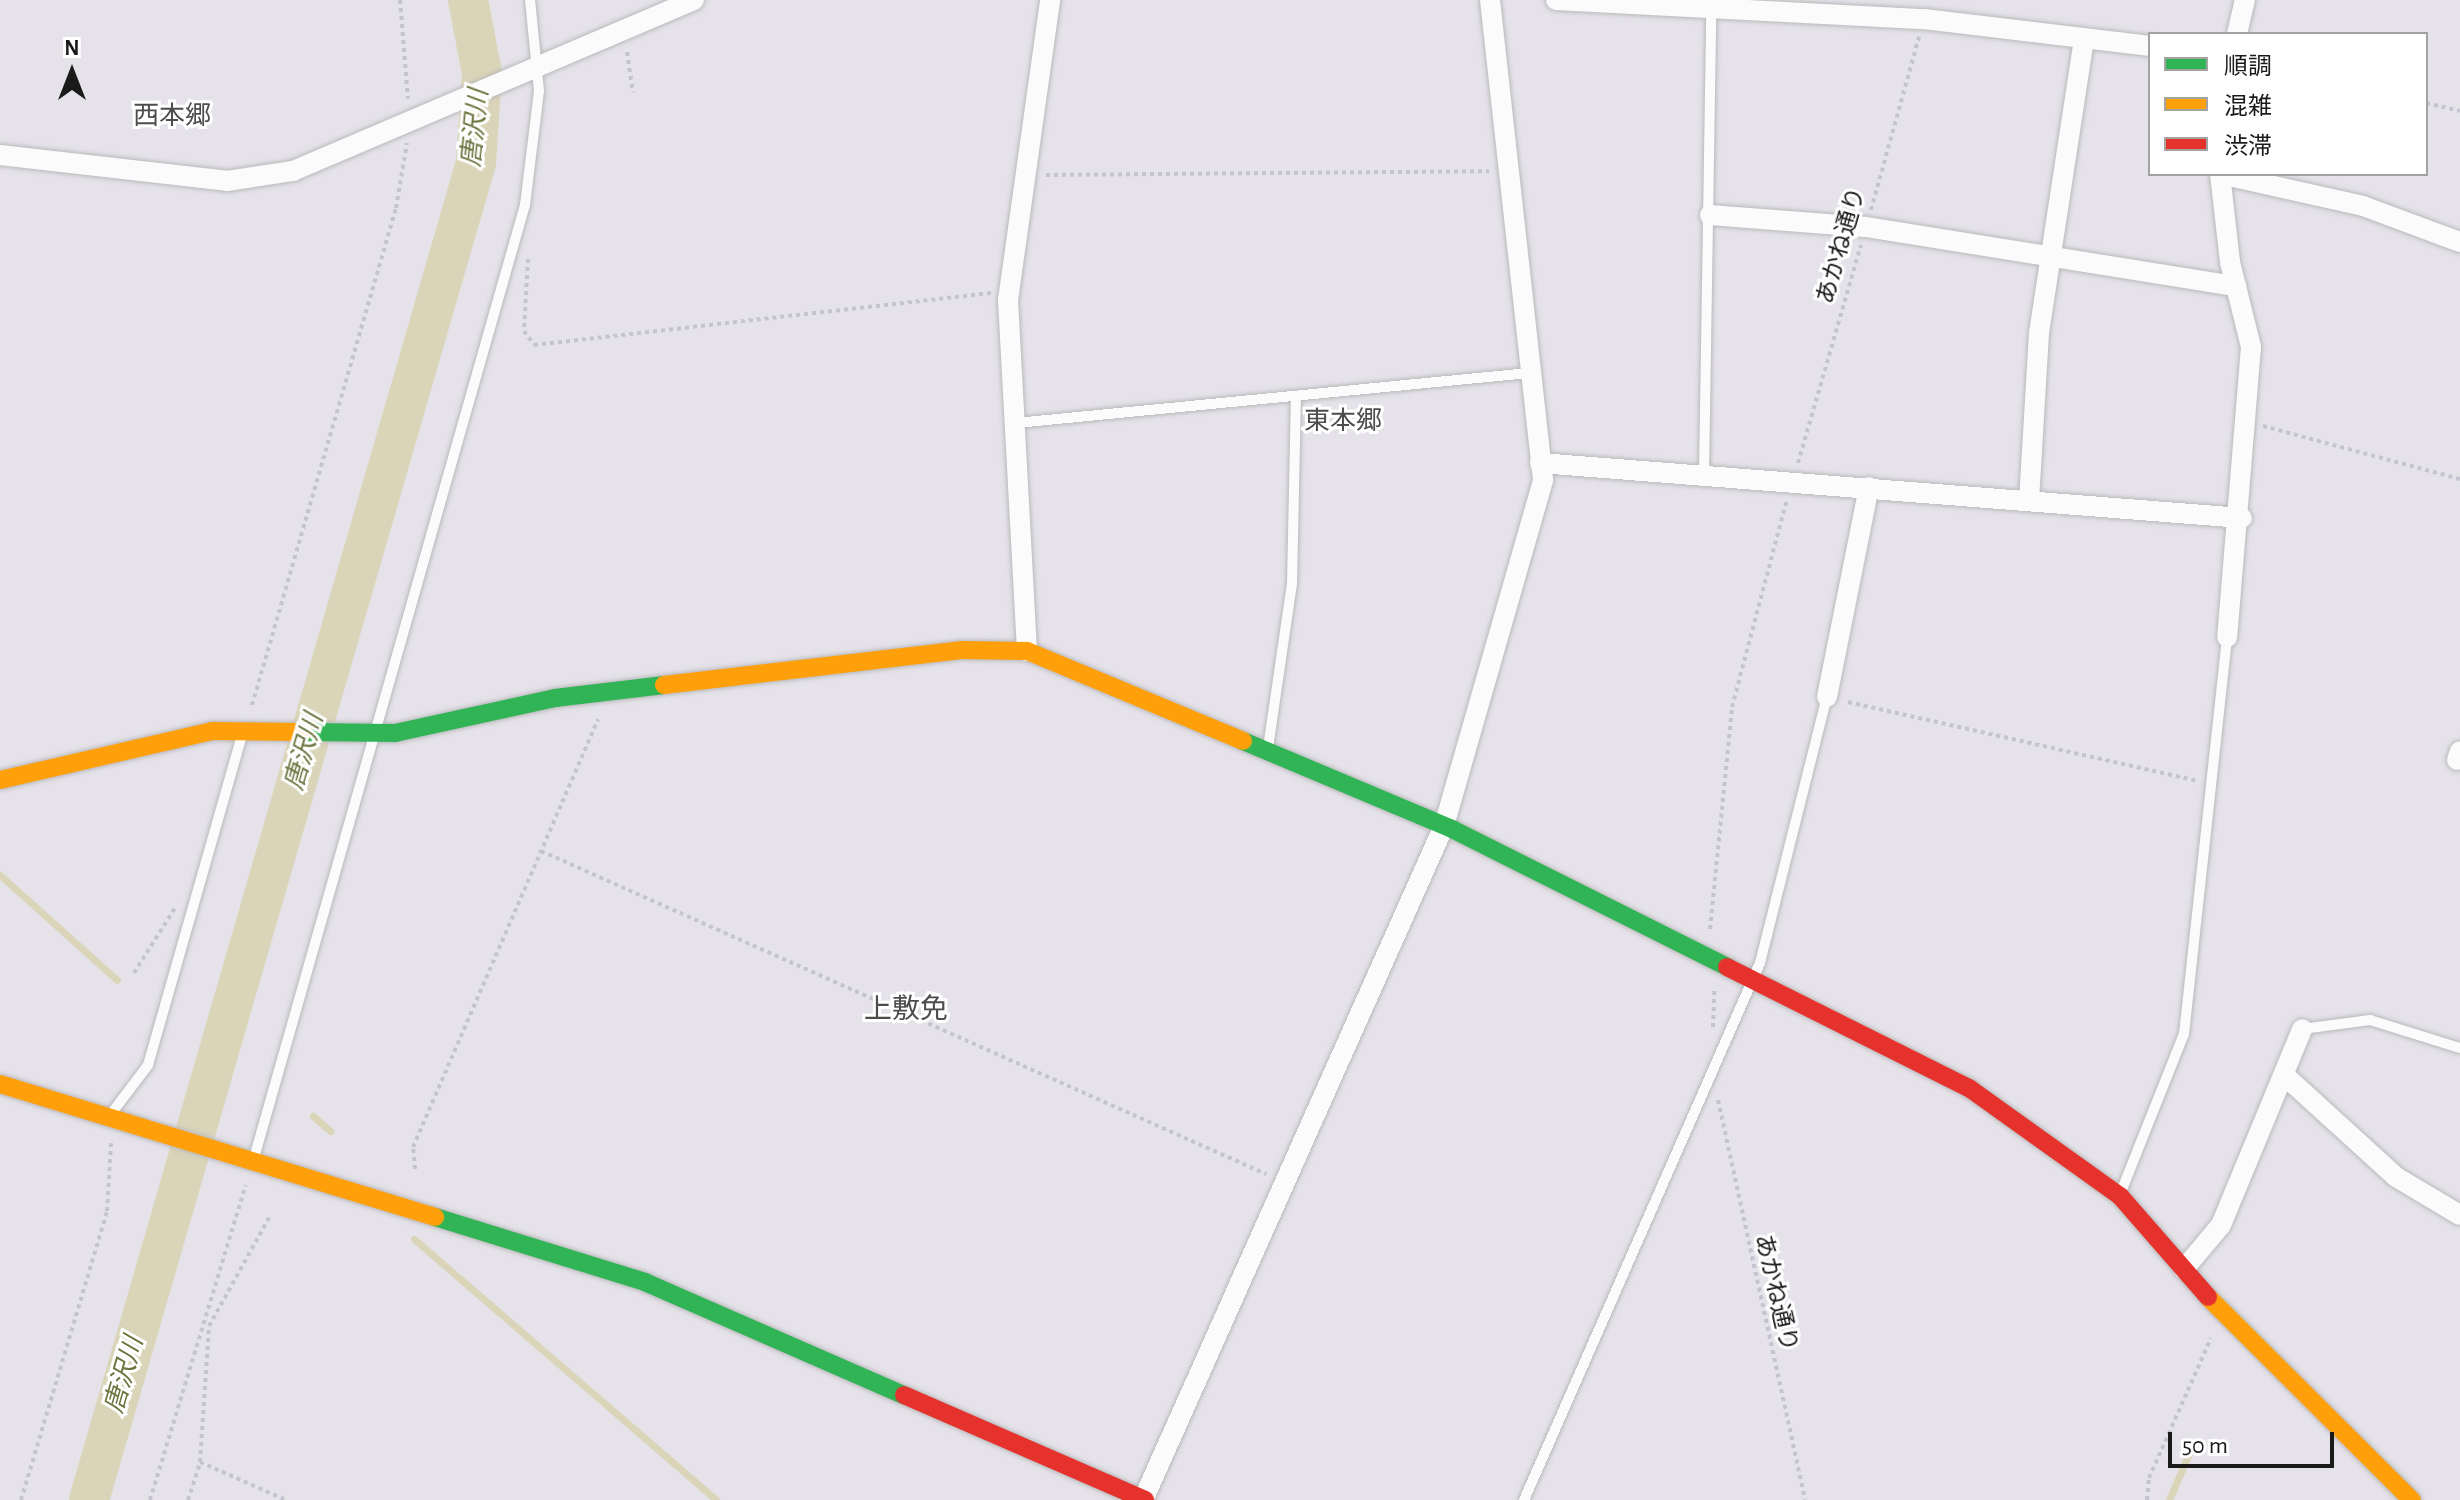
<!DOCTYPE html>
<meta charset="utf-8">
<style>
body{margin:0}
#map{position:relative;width:2460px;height:1500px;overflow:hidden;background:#e5e3e9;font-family:"Alegreya Sans","Noto Sans JP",sans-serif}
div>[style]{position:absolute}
.stream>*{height:7px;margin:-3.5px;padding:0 3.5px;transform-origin:3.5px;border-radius:3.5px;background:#dad5b9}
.river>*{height:40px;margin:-20px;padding:0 20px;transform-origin:20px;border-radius:20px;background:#dad5b9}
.path>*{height:4px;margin-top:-2px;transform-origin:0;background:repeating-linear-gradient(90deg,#c3c4cf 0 4px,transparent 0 8px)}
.roads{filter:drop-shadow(0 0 2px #bab9bc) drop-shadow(0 0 2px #bab9bc)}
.lane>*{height:10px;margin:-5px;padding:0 5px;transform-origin:5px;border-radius:5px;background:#fbfbfc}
.street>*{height:20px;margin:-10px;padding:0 10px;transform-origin:10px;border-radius:10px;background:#fbfbfc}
.fast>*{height:18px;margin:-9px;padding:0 9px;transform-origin:9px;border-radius:9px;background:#30b455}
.slow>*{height:18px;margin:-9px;padding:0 9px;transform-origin:9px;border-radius:9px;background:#ff9f0a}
.jam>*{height:18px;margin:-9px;padding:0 9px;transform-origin:9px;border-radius:9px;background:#e5322d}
span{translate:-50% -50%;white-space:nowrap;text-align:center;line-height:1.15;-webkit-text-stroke:6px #fff;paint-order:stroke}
.street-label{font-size:24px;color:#1a1a1a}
.neighbourhood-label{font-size:26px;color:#4d4d4d}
.water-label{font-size:26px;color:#6c743e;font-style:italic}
.quarter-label{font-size:28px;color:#4d4d4d}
.legend{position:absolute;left:2148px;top:32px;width:280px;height:144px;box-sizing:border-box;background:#fff;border:2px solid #a3a3a3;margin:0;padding:10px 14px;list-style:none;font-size:24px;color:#1a1a1a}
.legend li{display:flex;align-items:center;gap:16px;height:40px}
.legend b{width:40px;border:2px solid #a3a3a3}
.north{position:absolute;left:32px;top:32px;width:80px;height:80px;-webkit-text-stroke:6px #fff;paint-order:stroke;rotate:0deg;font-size:22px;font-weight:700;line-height:32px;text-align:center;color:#1a1a1a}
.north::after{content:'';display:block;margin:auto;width:28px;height:36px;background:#1a1a1a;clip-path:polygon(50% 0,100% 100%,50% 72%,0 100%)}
.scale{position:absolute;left:2168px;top:1432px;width:166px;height:36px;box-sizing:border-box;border:4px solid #1a1a1a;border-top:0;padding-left:10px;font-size:24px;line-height:28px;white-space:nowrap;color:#1a1a1a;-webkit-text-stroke:6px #fff;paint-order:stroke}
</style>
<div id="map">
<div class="stream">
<div style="left:0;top:875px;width:157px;rotate:41.9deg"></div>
<div style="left:313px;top:1116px;width:23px;rotate:41deg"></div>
<div style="left:414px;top:1239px;width:399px;rotate:40.8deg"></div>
<div style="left:2169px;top:1500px;width:53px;rotate:-66.8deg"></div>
</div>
<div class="river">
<div style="left:89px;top:1500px;width:1392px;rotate:-73.86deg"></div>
<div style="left:476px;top:163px;width:90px;rotate:-86.2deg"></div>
<div style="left:482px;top:73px;width:74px;rotate:-100.9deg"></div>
</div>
<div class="path">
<div style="left:400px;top:0;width:99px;rotate:85.4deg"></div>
<div style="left:627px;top:52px;width:41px;rotate:81.7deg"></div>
<div style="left:2426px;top:103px;width:35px;rotate:13deg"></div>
<div style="left:1046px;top:175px;width:443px;rotate:-0.5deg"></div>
<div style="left:1871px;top:210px;width:180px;rotate:-74.5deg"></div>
<div style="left:528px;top:259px;width:72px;rotate:93.2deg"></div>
<div style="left:524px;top:331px;width:17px;rotate:54deg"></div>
<div style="left:534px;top:345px;width:460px;rotate:-6.5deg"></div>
<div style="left:2263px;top:426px;width:204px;rotate:15.1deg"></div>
<div style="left:1798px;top:463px;width:227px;rotate:-73.9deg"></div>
<div style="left:1848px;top:702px;width:359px;rotate:12.7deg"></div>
<div style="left:252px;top:705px;width:517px;rotate:-73.84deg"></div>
<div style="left:396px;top:208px;width:66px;rotate:-80.4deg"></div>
<div style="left:541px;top:851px;width:794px;rotate:24.01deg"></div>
<div style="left:1710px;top:929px;width:223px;rotate:-84.3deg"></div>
<div style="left:1732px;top:707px;width:212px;rotate:-75.2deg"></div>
<div style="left:134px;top:973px;width:77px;rotate:-57.8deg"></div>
<div style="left:1713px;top:1027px;width:38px;rotate:-88deg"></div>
<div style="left:1718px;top:1100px;width:409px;rotate:77.7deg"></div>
<div style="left:415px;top:1169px;width:22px;rotate:-95deg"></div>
<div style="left:413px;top:1147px;width:466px;rotate:-66.6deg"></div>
<div style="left:200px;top:1462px;width:94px;rotate:23.8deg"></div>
<div style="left:21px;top:1500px;width:302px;rotate:-73.4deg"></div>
<div style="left:107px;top:1211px;width:68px;rotate:-86.6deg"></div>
<div style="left:150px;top:1500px;width:329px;rotate:-73.1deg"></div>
<div style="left:188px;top:1500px;width:40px;rotate:-72deg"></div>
<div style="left:200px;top:1462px;width:136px;rotate:-86.2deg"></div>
<div style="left:209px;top:1326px;width:126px;rotate:-61deg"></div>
<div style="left:2147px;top:1500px;width:22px;rotate:-85deg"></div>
<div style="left:2149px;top:1478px;width:153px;rotate:-66.1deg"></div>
</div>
<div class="roads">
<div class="lane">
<div style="left:1016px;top:423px;width:515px;rotate:-5.57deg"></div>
<div style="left:1704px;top:475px;width:470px;rotate:-89.1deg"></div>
<div style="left:1268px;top:748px;width:166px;rotate:-81.7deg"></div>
<div style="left:1292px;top:584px;width:188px;rotate:-88.8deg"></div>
<div style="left:2302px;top:1029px;width:69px;rotate:-7.5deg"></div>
<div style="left:2370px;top:1020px;width:94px;rotate:17.3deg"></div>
<div style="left:111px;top:1114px;width:61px;rotate:-52.9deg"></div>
<div style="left:148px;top:1065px;width:342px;rotate:-74.1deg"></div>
<div style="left:254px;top:1158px;width:991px;rotate:-74.13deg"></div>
<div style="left:525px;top:205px;width:115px;rotate:-83deg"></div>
<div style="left:539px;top:91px;width:91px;rotate:-95.6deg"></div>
<div style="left:2121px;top:1192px;width:170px;rotate:-68.3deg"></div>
<div style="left:2184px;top:1034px;width:399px;rotate:-83.8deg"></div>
<div style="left:1524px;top:1500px;width:587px;rotate:-66.28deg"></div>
<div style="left:1760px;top:963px;width:274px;rotate:-75.9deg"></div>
</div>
<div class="street">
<div style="left:1556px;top:0;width:368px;rotate:3deg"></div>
<div style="left:1924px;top:19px;width:228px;rotate:6.8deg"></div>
<div style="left:2237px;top:34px;width:35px;rotate:-77deg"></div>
<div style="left:0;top:155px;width:228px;rotate:6.5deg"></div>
<div style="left:227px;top:181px;width:67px;rotate:-8.6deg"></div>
<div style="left:293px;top:171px;width:436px;rotate:-23.1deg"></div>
<div style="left:2220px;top:174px;width:89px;rotate:83.5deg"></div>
<div style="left:2230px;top:262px;width:88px;rotate:76.1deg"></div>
<div style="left:2251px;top:347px;width:291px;rotate:94.7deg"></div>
<div style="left:2220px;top:174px;width:147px;rotate:12.6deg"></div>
<div style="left:2363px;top:206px;width:103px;rotate:20.4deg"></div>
<div style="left:1710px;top:215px;width:156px;rotate:4.4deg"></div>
<div style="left:1866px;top:227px;width:375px;rotate:9.1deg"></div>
<div style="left:1540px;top:463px;width:704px;rotate:4.48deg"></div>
<div style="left:2029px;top:501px;width:168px;rotate:-86.6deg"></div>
<div style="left:2039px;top:333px;width:298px;rotate:-81.3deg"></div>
<div style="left:1027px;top:651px;width:352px;rotate:-93.1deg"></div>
<div style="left:1008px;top:300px;width:303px;rotate:-82deg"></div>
<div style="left:1827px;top:697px;width:214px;rotate:-78.7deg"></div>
<div style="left:2457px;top:760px;width:9px;rotate:-72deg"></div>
<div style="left:2284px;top:1075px;width:151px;rotate:42.3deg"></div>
<div style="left:2396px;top:1177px;width:74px;rotate:30.7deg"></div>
<div style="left:2184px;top:1269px;width:57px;rotate:-49.9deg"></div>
<div style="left:2221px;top:1225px;width:212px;rotate:-67.5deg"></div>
<div style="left:1143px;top:1500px;width:738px;rotate:-65.94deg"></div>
<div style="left:1444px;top:826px;width:360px;rotate:-74deg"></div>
<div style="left:1543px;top:480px;width:483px;rotate:-96.3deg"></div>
</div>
<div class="fast">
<div style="left:303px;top:732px;width:92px;rotate:0.6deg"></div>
<div style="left:395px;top:733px;width:164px;rotate:-12.3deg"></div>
<div style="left:555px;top:698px;width:110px;rotate:-6.8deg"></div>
<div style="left:1243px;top:741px;width:227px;rotate:22.8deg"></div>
<div style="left:1452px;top:829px;width:308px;rotate:26.6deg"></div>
<div style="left:435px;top:1217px;width:220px;rotate:17.2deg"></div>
<div style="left:645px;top:1282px;width:283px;rotate:23.6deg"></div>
</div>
<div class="slow">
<div style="left:664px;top:685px;width:299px;rotate:-6.7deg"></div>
<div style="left:961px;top:650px;width:66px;rotate:0.9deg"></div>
<div style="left:1027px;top:651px;width:234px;rotate:22.6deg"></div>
<div style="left:0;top:780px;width:218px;rotate:-13deg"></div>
<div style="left:212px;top:731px;width:91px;rotate:0.6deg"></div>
<div style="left:0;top:1084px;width:455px;rotate:17deg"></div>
<div style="left:2208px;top:1297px;width:288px;rotate:44.9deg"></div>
</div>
<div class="jam">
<div style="left:1727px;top:967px;width:271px;rotate:26.6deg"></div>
<div style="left:1969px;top:1088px;width:186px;rotate:35.6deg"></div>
<div style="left:2120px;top:1196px;width:134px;rotate:48.9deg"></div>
<div style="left:904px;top:1395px;width:263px;rotate:23.5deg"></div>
</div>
</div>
<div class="street-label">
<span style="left:1842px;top:246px;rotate:-74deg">あかね通り</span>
<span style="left:1775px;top:1293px;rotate:77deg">あかね通り</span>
</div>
<div class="neighbourhood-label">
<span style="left:172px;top:117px">西本郷</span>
<span style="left:1343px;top:422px">東本郷</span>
</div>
<div class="water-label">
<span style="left:476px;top:128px;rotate:-84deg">唐沢川</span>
<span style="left:305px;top:752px;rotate:-74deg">唐沢川</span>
<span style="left:125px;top:1375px;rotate:-74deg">唐沢川</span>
</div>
<div class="quarter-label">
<span style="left:906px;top:1010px">上敷免</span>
</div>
<ul class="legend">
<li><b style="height:10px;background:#30b455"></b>順調</li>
<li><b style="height:10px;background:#ff9f0a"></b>混雑</li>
<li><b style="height:10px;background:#e5322d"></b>渋滞</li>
</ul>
<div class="north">N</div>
<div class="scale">50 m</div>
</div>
